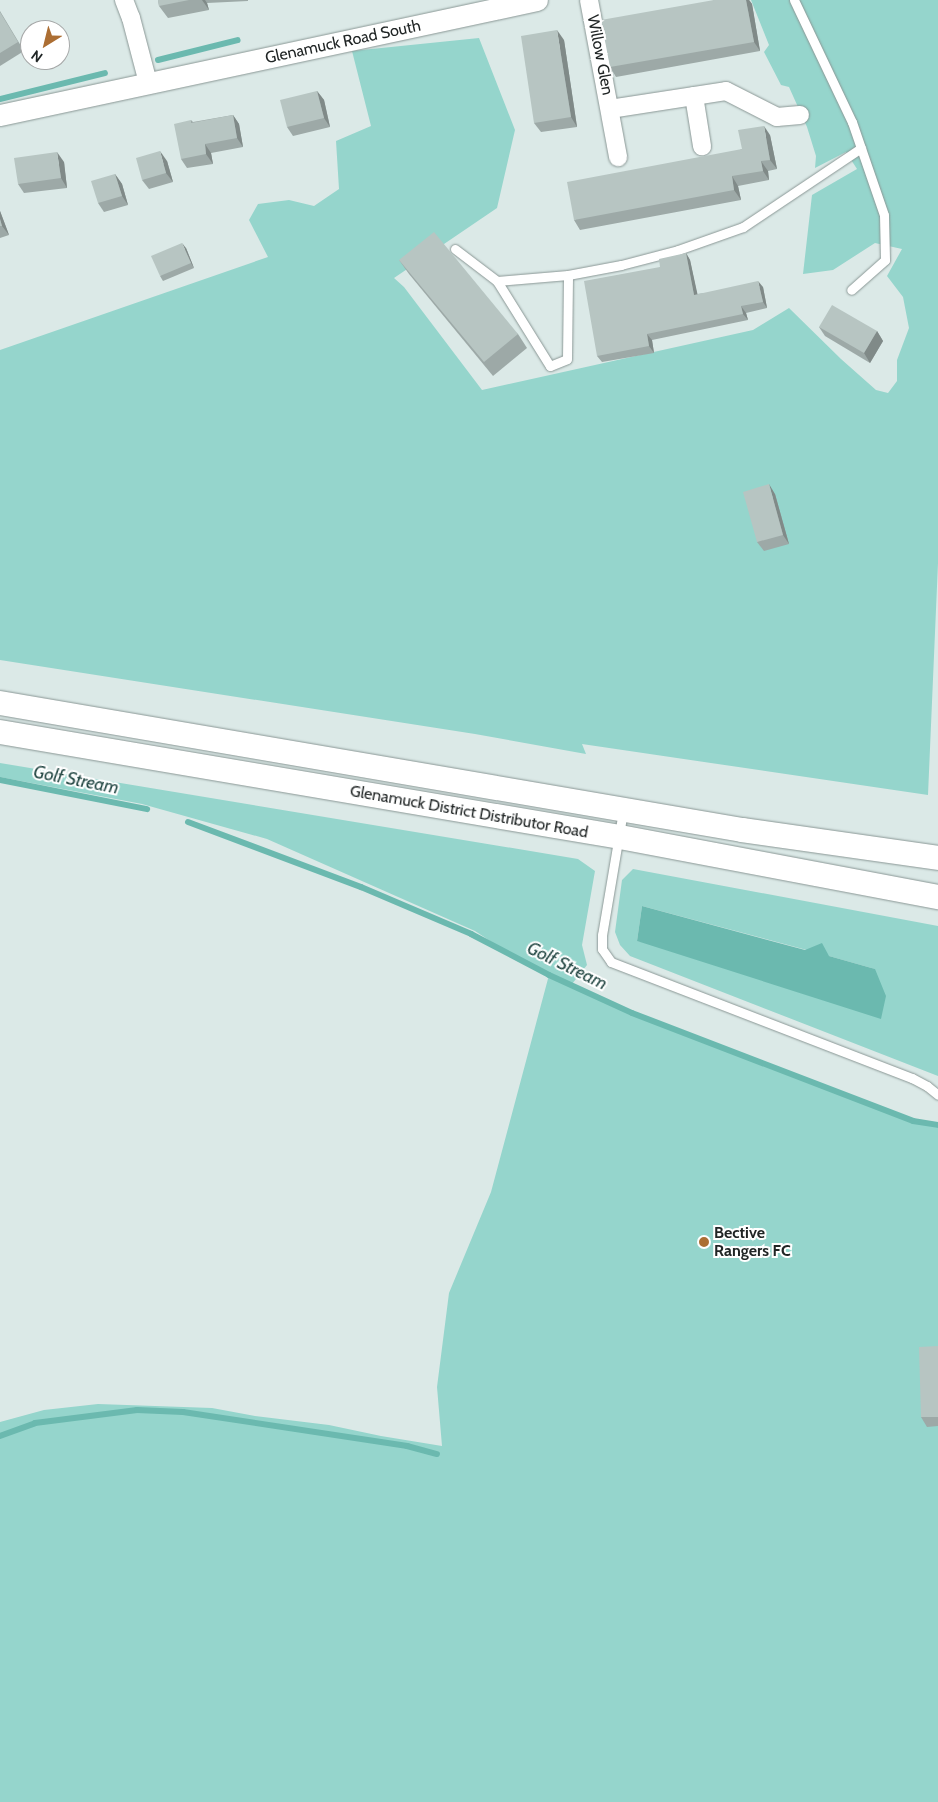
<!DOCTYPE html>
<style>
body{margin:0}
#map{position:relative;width:938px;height:1802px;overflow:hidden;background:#dbe9e7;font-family:Cabin,sans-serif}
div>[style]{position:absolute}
.green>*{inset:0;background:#95d5cc}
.water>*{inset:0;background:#6bb9af}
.stream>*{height:6px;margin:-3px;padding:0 3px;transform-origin:3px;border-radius:3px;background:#6bb9af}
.roads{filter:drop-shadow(0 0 1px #8a9795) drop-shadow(0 0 1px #8a9795)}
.service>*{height:9px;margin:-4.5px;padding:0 4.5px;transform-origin:4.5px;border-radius:4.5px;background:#fff}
.minor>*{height:18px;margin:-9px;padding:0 9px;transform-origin:9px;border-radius:9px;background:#fff}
.tertiary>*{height:21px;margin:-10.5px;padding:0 10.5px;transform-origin:10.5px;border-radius:10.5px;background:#fff}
.secondary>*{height:24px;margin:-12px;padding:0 12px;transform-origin:12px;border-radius:12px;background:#fff}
.wall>*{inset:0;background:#9da9a7}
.shaded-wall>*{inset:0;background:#808a88}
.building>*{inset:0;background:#b7c5c2}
.dots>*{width:14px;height:14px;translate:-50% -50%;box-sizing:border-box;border:2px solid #fff;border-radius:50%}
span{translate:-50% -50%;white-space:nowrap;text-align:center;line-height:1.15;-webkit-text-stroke:4px #fff;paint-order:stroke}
.street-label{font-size:16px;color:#202525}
.poi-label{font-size:16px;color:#202525;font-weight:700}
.left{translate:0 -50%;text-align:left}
.water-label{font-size:18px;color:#1f4440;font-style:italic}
.north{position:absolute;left:20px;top:20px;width:50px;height:50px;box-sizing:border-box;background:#fff;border:1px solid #a6a8a8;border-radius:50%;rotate:216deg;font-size:14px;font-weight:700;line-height:20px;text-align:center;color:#202525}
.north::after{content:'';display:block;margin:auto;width:18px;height:22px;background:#ac6e33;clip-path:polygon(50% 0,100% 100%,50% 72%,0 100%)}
</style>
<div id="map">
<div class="green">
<div style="clip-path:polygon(751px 0,938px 0,938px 563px,928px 795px,582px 744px,586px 754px,475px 734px,0 660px,0 350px,268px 257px,249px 220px,258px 204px,289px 200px,314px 206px,339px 189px,336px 141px,371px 126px,352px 51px,479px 38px,515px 130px,497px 208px,394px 278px,404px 287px,482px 390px,753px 330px,789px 308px,841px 359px,876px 390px,888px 393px,897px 381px,897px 360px,909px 328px,903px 297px,887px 276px,902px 249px,875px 243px,833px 270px,803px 274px,812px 195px,857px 169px,846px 152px,815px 168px,816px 156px,807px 127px,789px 87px,781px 85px,764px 52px,769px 45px)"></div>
<div style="clip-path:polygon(0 763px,578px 859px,595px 871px,582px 945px,587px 965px,572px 984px,632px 1013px,783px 1071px,913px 1121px,938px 1125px,938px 1802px,0 1802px,0 1422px,44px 1410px,98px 1404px,212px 1408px,255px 1416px,329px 1425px,381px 1436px,442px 1446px,437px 1387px,449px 1293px,491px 1192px,549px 975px,516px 958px,475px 931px,267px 839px,142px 804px,0 777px)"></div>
<div style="clip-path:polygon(evenodd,633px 869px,938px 926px,938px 1076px,630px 956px,620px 945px,615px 932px,622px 880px,633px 869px,642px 906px,829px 956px,875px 969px,637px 941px,642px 906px)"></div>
</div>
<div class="water">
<div style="clip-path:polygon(642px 906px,805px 950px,822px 943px,829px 956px,875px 969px,886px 996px,881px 1019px,637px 941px)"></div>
</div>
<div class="stream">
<div style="left:158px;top:60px;width:82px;rotate:-14deg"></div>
<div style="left:0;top:99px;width:108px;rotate:-13.9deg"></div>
<div style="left:0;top:780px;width:150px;rotate:11.2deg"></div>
<div style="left:188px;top:822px;width:185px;rotate:20.6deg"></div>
<div style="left:361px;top:887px;width:120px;rotate:23.1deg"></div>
<div style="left:471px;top:934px;width:88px;rotate:27.7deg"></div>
<div style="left:549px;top:975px;width:91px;rotate:24.6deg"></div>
<div style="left:632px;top:1013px;width:301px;rotate:21deg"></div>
<div style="left:913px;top:1121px;width:25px;rotate:9deg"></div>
<div style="left:0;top:1436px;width:37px;rotate:-20deg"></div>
<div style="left:35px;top:1423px;width:103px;rotate:-7.3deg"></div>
<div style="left:137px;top:1410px;width:46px;rotate:2.5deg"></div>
<div style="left:183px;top:1412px;width:227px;rotate:8.6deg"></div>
<div style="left:407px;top:1446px;width:31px;rotate:15deg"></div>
</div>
<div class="roads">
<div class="service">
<div style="left:794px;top:0;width:135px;rotate:64.6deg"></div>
<div style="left:852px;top:122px;width:98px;rotate:71deg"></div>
<div style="left:884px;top:215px;width:45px;rotate:88.7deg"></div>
<div style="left:885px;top:260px;width:45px;rotate:138.6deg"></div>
<div style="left:455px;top:249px;width:53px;rotate:37.3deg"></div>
<div style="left:497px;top:281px;width:71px;rotate:-4.8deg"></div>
<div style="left:568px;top:275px;width:54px;rotate:-10.7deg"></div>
<div style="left:621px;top:265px;width:59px;rotate:-14.7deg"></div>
<div style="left:678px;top:250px;width:69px;rotate:-19.5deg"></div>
<div style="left:743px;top:227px;width:142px;rotate:-33.8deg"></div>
<div style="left:497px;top:281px;width:100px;rotate:58.1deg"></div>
<div style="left:550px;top:366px;width:18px;rotate:-22deg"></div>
<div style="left:567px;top:359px;width:84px;rotate:-89.3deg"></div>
<div style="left:623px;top:811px;width:126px;rotate:99.6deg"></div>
<div style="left:602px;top:935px;width:14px;rotate:90deg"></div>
<div style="left:602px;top:949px;width:16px;rotate:55deg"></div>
<div style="left:611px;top:962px;width:323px;rotate:21.1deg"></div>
<div style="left:912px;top:1078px;width:17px;rotate:28deg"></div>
<div style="left:927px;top:1086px;width:14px;rotate:39deg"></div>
</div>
<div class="minor">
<div style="left:124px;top:0;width:19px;rotate:69deg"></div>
<div style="left:131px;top:18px;width:67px;rotate:75.3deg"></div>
<div style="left:589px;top:0;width:160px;rotate:79.5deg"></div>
<div style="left:694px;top:96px;width:51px;rotate:80.9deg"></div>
<div style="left:610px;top:109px;width:117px;rotate:-8.8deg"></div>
<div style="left:726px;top:91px;width:57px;rotate:27deg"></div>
<div style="left:777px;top:117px;width:23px;rotate:-5deg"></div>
</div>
<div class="tertiary">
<div style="left:0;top:115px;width:549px;rotate:-12.09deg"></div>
</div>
<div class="secondary">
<div style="left:0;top:703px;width:753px;rotate:9.71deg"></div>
<div style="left:742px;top:830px;width:198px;rotate:8.1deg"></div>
<div style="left:0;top:732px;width:629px;rotate:9.61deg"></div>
<div style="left:620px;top:837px;width:324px;rotate:10.7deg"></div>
</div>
</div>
<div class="wall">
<div style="clip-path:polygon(158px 0,248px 0,248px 1px,207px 3px,209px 10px,168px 18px,159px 6px)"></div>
<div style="clip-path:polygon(714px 0,749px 0,752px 4px,760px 51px,616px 77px,610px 67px)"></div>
<div style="clip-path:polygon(0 11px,24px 51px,0 66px)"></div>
<div style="clip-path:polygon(564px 40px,577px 127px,541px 132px,534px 123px)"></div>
<div style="clip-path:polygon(317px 91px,324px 100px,330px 127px,293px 136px,287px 127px)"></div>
<div style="clip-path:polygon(233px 115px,239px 124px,243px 147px,211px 153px,213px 164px,187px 168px,181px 159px,191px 120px,193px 122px)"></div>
<div style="clip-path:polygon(770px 135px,777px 169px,768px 171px,769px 180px,738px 186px,741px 200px,580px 230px,574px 220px,742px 149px)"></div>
<div style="clip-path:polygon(167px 161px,173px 182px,149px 189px,142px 180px)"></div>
<div style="clip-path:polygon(64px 162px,67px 188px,24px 193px,18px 184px)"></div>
<div style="clip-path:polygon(115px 174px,122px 184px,128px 205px,104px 212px,98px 203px)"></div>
<div style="clip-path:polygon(0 211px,9px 235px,0 238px)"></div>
<div style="clip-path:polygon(186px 248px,194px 268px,163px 281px,160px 276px)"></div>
<div style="clip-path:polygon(686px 253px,690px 260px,697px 294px,763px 287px,767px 308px,746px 313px,748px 320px,652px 340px,654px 353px,602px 362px,597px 356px,660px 267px)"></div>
<div style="clip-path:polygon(399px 260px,518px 334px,527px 348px,493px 376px,409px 274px)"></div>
<div style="clip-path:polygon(819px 327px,877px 331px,883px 341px,870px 363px,825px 336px)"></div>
<div style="clip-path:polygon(775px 494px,789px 544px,764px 551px,757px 542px)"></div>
<div style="clip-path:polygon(938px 1346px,938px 1426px,927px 1427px,921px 1417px)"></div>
</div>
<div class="shaded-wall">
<div style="clip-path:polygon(202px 0,205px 0,207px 3px,209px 10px)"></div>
<div style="clip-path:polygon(746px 0,749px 0,752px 4px,760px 51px,754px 42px)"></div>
<div style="clip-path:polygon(557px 30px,564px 40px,577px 127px,571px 117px)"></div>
<div style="clip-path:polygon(317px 91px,324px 100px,330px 127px,324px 118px)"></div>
<div style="clip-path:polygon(233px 115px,239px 124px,243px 147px,237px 138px)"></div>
<div style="clip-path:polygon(764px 126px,770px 135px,777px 169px,770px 160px)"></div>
<div style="clip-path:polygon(205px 144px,211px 153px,213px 164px,206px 154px)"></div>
<div style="clip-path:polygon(160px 151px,167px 161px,173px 182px,166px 173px)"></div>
<div style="clip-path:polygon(57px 152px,64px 162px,67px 188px,61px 178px)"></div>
<div style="clip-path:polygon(761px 161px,768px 171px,769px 180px,763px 171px)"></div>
<div style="clip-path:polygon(115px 174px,122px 184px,128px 205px,122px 196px)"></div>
<div style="clip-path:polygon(732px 176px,738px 186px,741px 200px,734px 190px)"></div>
<div style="clip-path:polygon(0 211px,9px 235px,2px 226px,0 219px)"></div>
<div style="clip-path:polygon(182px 243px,186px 248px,194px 268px,191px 263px)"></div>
<div style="clip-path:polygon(686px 253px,690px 260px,699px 301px,694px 295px)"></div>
<div style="clip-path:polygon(758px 281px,763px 287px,767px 308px,763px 302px)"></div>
<div style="clip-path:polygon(741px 306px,746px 313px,748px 320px,743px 314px)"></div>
<div style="clip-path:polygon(877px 331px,883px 341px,870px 363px,864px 353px)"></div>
<div style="clip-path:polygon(647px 334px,652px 340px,654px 353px,649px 346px)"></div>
<div style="clip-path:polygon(769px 484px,775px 494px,789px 544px,783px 535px)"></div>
</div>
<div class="building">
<div style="clip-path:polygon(158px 0,189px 0,159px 6px)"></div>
<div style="clip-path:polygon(714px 0,746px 0,754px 42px,610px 67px,601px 20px)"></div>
<div style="clip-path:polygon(0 12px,18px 42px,0 53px)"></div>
<div style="clip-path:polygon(557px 30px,571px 117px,534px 123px,521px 36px)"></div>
<div style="clip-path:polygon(317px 91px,324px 118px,287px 127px,280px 100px)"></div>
<div style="clip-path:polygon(233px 115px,237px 138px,205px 144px,206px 154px,181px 159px,174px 124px,191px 120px,191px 123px)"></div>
<div style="clip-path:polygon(764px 126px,770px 160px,761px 161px,763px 171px,732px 176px,734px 190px,574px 220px,567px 182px,742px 149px,738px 130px)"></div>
<div style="clip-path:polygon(160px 151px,166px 173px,142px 180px,136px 158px)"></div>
<div style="clip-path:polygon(57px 152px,61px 178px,18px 184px,14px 158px)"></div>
<div style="clip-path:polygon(115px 174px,122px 196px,98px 203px,91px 181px)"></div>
<div style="clip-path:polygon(0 219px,2px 226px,0 226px)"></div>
<div style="clip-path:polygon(434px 232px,518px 334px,484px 362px,399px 260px)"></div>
<div style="clip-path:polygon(182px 243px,191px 263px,160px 276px,151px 256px)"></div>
<div style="clip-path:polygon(686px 253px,694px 295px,758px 281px,763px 302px,741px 306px,743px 314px,647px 334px,649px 346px,597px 356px,584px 281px,660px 267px,659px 259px)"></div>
<div style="clip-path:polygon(832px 305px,877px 331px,864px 353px,819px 327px)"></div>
<div style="clip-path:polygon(769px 484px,783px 535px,757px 542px,743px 492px)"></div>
<div style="clip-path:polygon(938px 1346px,938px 1417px,921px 1417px,919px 1347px)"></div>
</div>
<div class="dots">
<div style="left:704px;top:1242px;background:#ac6e33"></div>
</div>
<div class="street-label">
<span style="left:343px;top:42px;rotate:-12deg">Glenamuck Road South</span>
<span style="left:600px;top:55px;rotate:79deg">Willow Glen</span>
<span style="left:469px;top:812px;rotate:10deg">Glenamuck District Distributor Road</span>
</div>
<div class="poi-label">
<span class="left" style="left:714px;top:1242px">Bective<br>Rangers FC</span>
</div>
<div class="water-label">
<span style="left:76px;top:780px;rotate:11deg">Golf Stream</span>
<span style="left:567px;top:966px;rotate:26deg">Golf Stream</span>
</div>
<div class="north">N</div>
</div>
